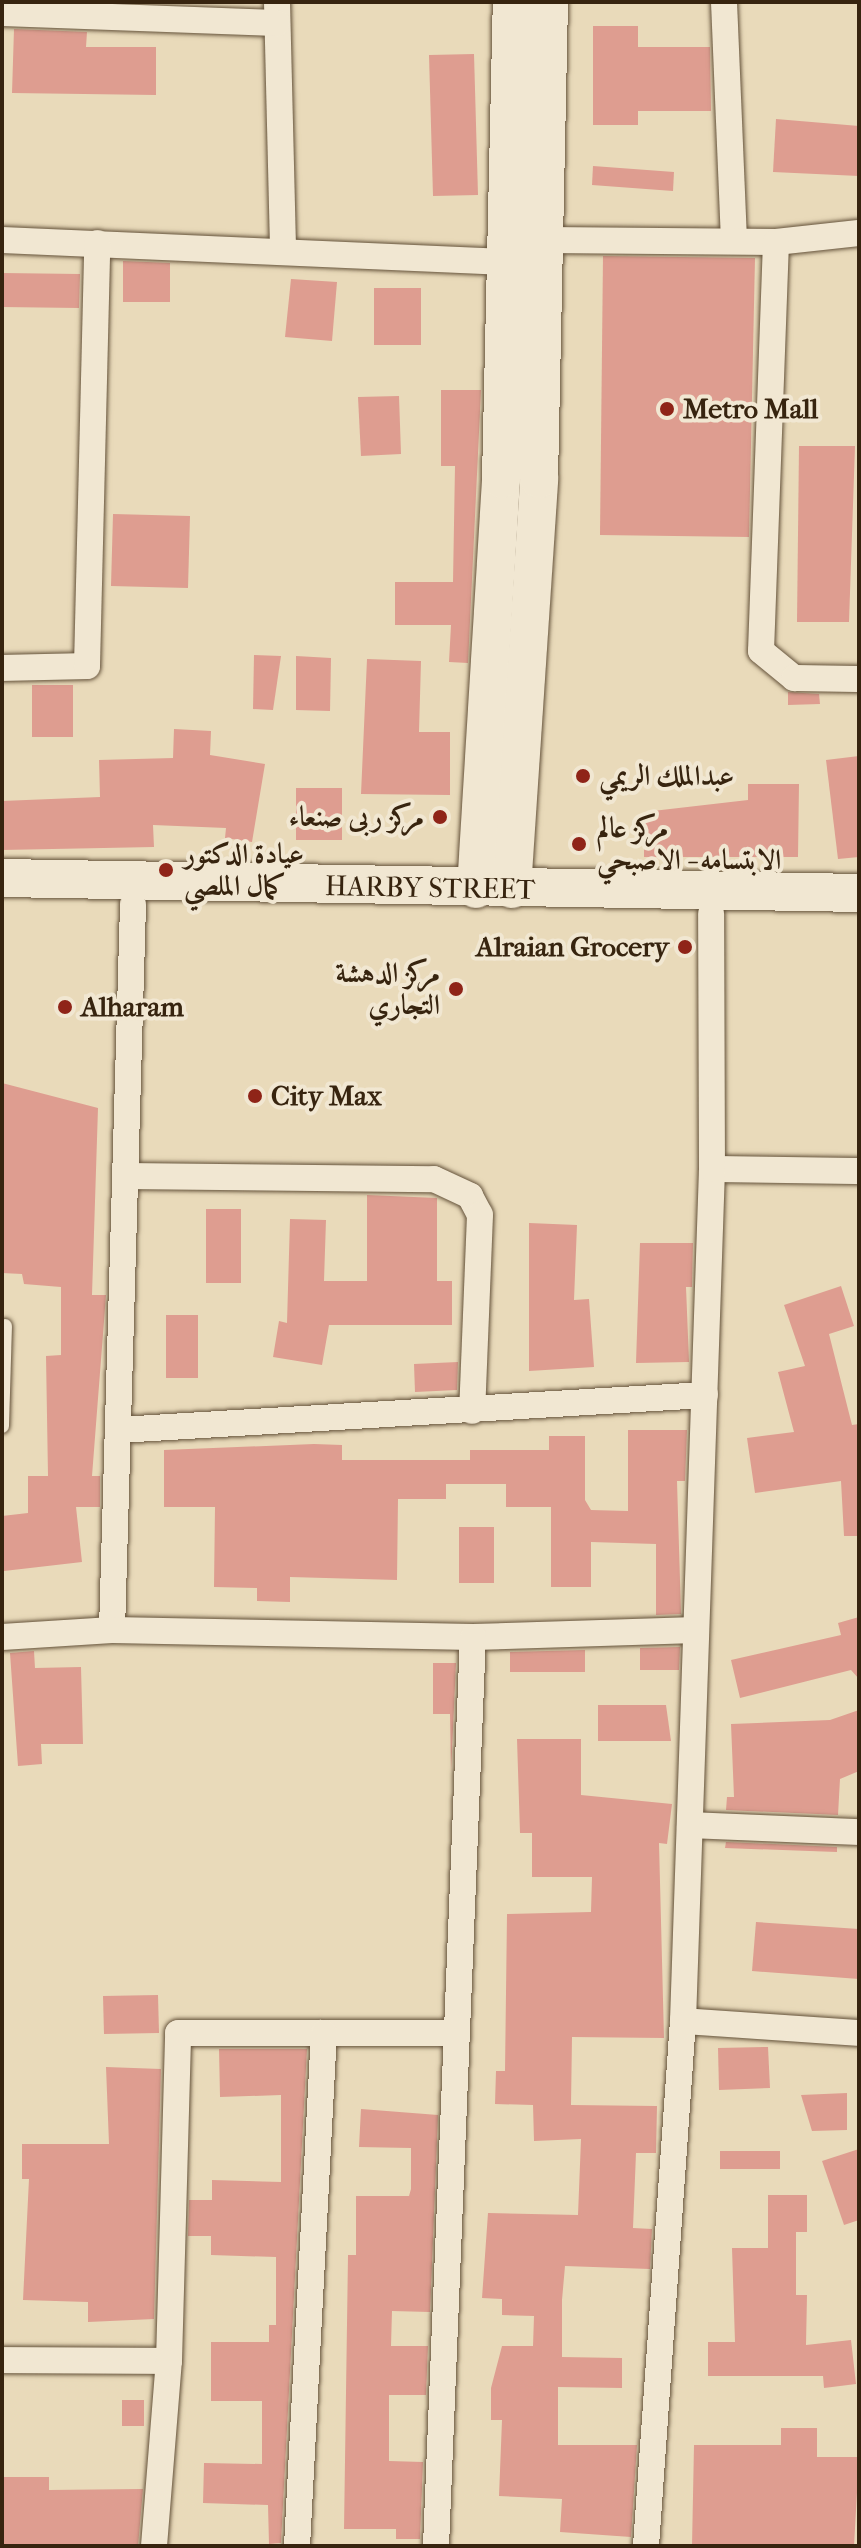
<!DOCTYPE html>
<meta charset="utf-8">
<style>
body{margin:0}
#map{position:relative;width:861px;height:2548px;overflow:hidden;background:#e9daba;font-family:"IM FELL French Canon",Amiri,serif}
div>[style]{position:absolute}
.building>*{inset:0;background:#de9d90}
.roads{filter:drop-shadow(0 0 2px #64523a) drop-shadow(0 0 2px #64523a)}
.lane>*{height:14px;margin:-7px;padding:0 7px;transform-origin:7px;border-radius:7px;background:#f1e7d2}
.street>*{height:26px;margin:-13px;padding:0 13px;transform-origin:13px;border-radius:13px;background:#f1e7d2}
.secondary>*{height:38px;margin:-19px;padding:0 19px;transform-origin:19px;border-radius:19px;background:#f1e7d2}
.dots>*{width:22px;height:22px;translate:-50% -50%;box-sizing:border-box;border:4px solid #f1e7d2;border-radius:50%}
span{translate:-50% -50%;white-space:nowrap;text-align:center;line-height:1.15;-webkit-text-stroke:8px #f1e7d2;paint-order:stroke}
.poi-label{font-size:28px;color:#37240f;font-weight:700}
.left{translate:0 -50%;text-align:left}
.right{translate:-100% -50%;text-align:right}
.street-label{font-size:28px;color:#37240f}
.frame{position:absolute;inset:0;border:4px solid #37240f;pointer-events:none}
</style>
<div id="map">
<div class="building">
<div style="clip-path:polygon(593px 26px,638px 26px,638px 47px,710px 47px,711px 111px,638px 111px,638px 125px,593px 125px)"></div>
<div style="clip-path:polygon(14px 29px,87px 32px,86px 47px,156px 47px,156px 95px,12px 93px)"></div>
<div style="clip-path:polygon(474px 54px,478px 195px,433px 196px,429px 55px)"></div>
<div style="clip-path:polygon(776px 119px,859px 126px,859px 176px,773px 172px)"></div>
<div style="clip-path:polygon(593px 166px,674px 172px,673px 191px,592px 185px)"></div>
<div style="clip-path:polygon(603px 256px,755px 258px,749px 537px,600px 535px)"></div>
<div style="clip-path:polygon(123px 261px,170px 263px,170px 302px,123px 302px)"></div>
<div style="clip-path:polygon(2px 273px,80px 274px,79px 308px,2px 307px)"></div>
<div style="clip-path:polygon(291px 279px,337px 282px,332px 341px,285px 337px)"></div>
<div style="clip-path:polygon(374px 288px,421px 288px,421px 345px,374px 345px)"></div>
<div style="clip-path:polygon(441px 390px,481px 390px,468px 663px,449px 662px,451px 625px,395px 625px,395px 582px,453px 582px,455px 466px,441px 466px)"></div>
<div style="clip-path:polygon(399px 396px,401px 454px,361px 456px,358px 397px)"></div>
<div style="clip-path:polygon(799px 446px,855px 446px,849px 622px,797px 622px)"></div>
<div style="clip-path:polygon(113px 514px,190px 516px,188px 588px,111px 586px)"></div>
<div style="clip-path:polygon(254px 655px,281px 656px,273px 710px,253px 709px)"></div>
<div style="clip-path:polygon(296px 656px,331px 658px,330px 711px,296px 710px)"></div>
<div style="clip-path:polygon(367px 659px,421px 661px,419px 732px,450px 732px,450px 795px,361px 794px)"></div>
<div style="clip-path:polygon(32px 685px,73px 685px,73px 737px,32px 737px)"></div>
<div style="clip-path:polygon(788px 692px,819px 694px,820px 704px,788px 705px)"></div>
<div style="clip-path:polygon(174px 729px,211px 731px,210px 755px,265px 764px,252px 842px,225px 838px,226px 828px,153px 825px,154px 847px,2px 850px,2px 801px,100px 797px,99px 760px,173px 758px)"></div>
<div style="clip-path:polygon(859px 756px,859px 857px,838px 859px,826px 760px)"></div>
<div style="clip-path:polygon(748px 784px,799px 784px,798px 857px,644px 857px,644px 812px,748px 800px)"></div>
<div style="clip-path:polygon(296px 788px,342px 788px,342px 840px,296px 840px)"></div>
<div style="clip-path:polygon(2px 1083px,98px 1108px,92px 1295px,106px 1295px,92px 1476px,100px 1476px,100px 1507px,76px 1507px,82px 1562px,4px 1571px,2px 1516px,28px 1513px,28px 1476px,48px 1476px,46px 1356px,61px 1355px,61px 1287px,24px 1284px,22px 1274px,2px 1273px)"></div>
<div style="clip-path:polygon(367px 1195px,437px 1198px,437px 1281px,452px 1281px,452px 1325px,329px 1325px,322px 1365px,273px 1357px,279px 1321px,287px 1323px,290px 1219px,326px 1220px,324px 1281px,367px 1281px)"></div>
<div style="clip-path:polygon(206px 1209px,241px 1209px,241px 1283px,206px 1283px)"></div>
<div style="clip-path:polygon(529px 1223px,577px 1225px,574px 1300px,589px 1299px,594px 1367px,529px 1371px)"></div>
<div style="clip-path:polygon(640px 1243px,693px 1243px,692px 1287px,686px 1287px,689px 1362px,636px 1363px)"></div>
<div style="clip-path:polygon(841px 1286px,854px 1326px,829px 1334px,852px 1425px,859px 1424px,859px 1536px,844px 1536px,841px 1481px,755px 1493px,747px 1438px,794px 1432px,778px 1372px,805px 1366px,784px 1305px)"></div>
<div style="clip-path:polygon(166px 1315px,198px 1315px,198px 1378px,166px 1378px)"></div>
<div style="clip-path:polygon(458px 1362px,457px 1390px,415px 1392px,414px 1364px)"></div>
<div style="clip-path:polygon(628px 1430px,687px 1430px,685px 1481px,677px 1481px,681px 1614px,656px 1615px,656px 1544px,591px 1542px,591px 1587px,551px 1587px,551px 1507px,506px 1507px,506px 1484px,446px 1484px,446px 1499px,398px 1499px,397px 1580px,290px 1577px,290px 1602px,257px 1601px,257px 1588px,214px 1587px,215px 1507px,164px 1507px,164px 1450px,314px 1444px,342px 1445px,342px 1460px,470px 1460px,470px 1450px,549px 1450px,549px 1436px,585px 1436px,585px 1500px,591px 1510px,628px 1511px)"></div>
<div style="clip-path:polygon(459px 1527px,494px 1527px,494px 1583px,459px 1583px)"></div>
<div style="clip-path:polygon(859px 1617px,859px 1679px,851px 1670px,740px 1698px,731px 1660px,841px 1635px,838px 1623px)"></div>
<div style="clip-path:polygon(680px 1647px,679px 1670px,640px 1670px,640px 1648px)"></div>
<div style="clip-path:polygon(585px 1650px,585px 1672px,510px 1672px,510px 1652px)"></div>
<div style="clip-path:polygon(34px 1651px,35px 1668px,81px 1667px,83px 1744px,41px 1744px,42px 1764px,18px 1766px,10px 1653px)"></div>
<div style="clip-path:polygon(433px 1663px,456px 1663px,451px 1773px,450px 1714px,433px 1714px)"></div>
<div style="clip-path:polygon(598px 1705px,666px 1705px,671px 1741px,598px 1741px)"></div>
<div style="clip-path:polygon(859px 1710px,859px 1771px,840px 1779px,838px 1815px,726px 1810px,727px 1797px,734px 1797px,731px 1724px,830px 1720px)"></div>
<div style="clip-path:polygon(517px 1739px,581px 1739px,581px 1795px,672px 1804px,667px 1844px,659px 1843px,664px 2038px,572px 2037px,571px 2105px,657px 2106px,656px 2153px,636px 2153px,633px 2228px,652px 2229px,650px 2269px,565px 2266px,562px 2300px,562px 2357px,622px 2358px,622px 2388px,558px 2387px,558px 2445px,637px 2445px,631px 2537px,560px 2532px,562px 2499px,499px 2496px,502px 2420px,491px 2420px,491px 2388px,502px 2346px,533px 2346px,534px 2316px,502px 2315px,502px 2299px,482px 2298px,488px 2213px,578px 2215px,581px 2139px,534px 2141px,533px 2105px,495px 2104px,496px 2071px,505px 2071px,507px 1914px,591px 1912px,592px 1877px,532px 1877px,532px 1833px,520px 1833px)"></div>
<div style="clip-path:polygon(726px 1842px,837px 1847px,837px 1852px,725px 1848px)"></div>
<div style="clip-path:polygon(756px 1922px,859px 1929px,859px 1979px,752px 1971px)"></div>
<div style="clip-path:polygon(158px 1995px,159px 2033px,104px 2034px,103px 1996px)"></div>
<div style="clip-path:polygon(768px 2047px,770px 2088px,719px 2090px,718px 2048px)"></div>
<div style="clip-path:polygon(219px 2049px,307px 2049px,281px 2543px,269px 2544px,268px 2505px,203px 2503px,204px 2463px,262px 2464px,262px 2401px,211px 2401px,211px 2342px,269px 2342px,269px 2325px,276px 2325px,276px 2257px,211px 2255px,211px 2236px,188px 2236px,189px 2200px,212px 2200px,212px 2180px,281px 2182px,281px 2095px,220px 2097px)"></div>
<div style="clip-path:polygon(106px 2067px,161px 2069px,154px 2319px,88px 2322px,88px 2302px,23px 2300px,29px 2179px,22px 2179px,22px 2144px,109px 2144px)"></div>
<div style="clip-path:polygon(847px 2093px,847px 2130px,812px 2131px,801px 2095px)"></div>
<div style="clip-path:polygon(361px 2109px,438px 2115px,430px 2312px,392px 2311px,391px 2346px,428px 2346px,426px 2395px,389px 2395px,389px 2461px,423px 2462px,420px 2539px,396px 2539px,396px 2529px,344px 2529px,348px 2255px,356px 2255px,356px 2196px,409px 2196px,411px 2189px,411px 2148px,359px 2147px)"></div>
<div style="clip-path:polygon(859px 2149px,859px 2220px,844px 2225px,822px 2161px)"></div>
<div style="clip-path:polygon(720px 2151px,780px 2151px,780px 2169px,720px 2169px)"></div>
<div style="clip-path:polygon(768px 2195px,807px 2195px,807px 2232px,796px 2232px,796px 2295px,807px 2295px,806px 2345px,851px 2340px,856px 2384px,824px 2388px,823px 2376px,708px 2376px,708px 2342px,735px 2342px,732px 2248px,768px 2248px)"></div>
<div style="clip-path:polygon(122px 2400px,144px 2400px,144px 2426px,122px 2426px)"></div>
<div style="clip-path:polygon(781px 2428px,817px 2428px,817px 2457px,859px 2457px,854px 2546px,692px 2546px,694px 2445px,781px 2445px)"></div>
<div style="clip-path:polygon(2px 2477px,49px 2477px,49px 2490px,143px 2489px,138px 2546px,2px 2546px)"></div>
</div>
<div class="roads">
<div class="lane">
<div style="left:2px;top:1426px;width:100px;rotate:-88.3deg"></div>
</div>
<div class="street">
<div style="left:277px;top:2px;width:247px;rotate:88.6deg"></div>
<div style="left:724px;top:2px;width:237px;rotate:87.6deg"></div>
<div style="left:2px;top:13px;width:275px;rotate:2.1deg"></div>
<div style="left:2px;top:240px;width:502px;rotate:2.51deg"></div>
<div style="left:546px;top:240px;width:230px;rotate:0.5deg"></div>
<div style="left:776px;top:242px;width:83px;rotate:-6.2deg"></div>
<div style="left:776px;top:242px;width:409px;rotate:92.1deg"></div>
<div style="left:761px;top:651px;width:43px;rotate:39.3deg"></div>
<div style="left:794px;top:678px;width:65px;rotate:0.9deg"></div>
<div style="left:2px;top:668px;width:85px;rotate:-1.3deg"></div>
<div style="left:87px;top:666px;width:423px;rotate:-88.6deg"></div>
<div style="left:712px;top:1169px;width:147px;rotate:0.8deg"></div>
<div style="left:125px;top:1176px;width:309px;rotate:0.6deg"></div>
<div style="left:434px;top:1179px;width:40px;rotate:25deg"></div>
<div style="left:470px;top:1196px;width:21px;rotate:62deg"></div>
<div style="left:480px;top:1215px;width:196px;rotate:92.3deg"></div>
<div style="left:119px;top:1430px;width:587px;rotate:-3.42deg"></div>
<div style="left:112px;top:1630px;width:726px;rotate:-88.34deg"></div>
<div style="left:2px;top:1637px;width:110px;rotate:-3.6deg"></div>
<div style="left:112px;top:1630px;width:361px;rotate:1.1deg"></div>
<div style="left:473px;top:1637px;width:223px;rotate:-1.8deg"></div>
<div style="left:690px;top:1825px;width:169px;rotate:2.4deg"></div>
<div style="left:683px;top:2021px;width:176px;rotate:3.9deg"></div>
<div style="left:2px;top:2360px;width:167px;rotate:0.3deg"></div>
<div style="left:154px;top:2546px;width:186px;rotate:-85.4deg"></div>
<div style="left:169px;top:2361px;width:328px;rotate:-88.4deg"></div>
<div style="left:178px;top:2033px;width:274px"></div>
<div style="left:297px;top:2546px;width:514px;rotate:-86.99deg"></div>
<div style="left:436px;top:2546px;width:910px;rotate:-87.67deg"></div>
<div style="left:646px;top:2546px;width:526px;rotate:-85.97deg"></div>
<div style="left:683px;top:2021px;width:852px;rotate:-88.05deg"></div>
<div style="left:712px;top:1169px;width:255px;rotate:-90.2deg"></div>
</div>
<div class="secondary">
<div style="left:2px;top:878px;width:857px;rotate:1deg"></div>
<div style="left:476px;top:889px;width:411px;rotate:-86.5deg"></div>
<div style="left:501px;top:479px;width:477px;rotate:-88.7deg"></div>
<div style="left:512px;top:889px;width:411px;rotate:-86.2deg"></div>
<div style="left:539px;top:479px;width:477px;rotate:-88.8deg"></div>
</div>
</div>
<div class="dots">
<div style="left:667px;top:409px;background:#8f2418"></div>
<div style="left:583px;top:776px;background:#8f2418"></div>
<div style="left:440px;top:817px;background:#8f2418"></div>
<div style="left:579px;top:844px;background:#8f2418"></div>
<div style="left:166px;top:870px;background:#8f2418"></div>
<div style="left:685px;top:947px;background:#8f2418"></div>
<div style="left:456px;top:989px;background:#8f2418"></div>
<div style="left:65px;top:1007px;background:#8f2418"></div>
<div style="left:255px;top:1096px;background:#8f2418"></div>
</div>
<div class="poi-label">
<span class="left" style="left:683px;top:409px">Metro Mall</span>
<span class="left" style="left:599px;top:776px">عبدالملك الريمي</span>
<span class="right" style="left:424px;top:817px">مركز ربى صنعاء</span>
<span class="left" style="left:597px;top:844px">مركز عالم<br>الابتسامه - الاصبحي</span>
<span class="left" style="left:184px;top:870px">عيادة الدكتور<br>كمال الملصي</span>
<span class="right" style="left:669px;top:947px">Alraian Grocery</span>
<span class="right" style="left:440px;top:989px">مركز الدهشة<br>التجاري</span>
<span class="left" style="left:81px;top:1007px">Alharam</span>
<span class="left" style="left:271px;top:1096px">City Max</span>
</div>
<div class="street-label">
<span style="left:430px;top:888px;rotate:1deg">HARBY STREET</span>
</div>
<div class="frame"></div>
</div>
